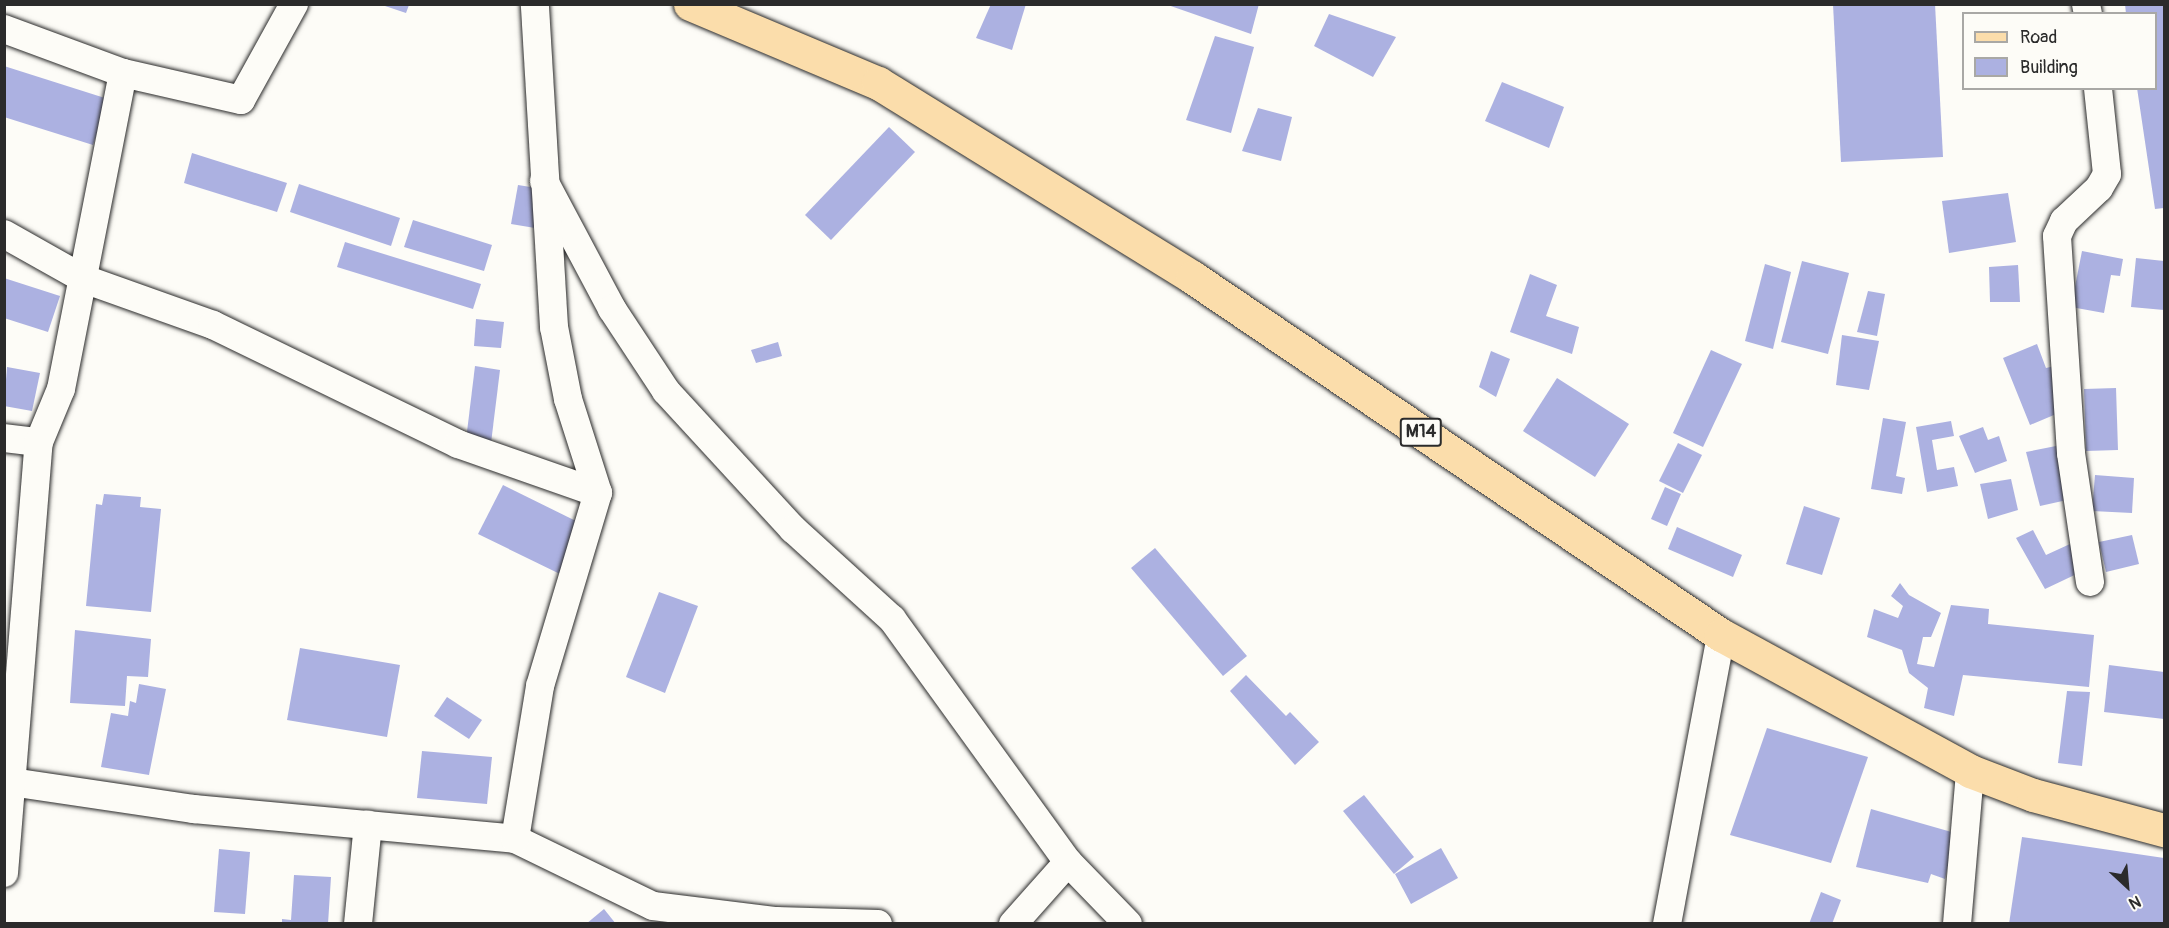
<!DOCTYPE html>
<style>
body{margin:0}
#map{position:relative;width:2169px;height:928px;overflow:hidden;background:#fdfcf7;font-family:Pangolin,sans-serif}
div>[style]{position:absolute}
.building>*{inset:0;background:#acb1e1}
.roads{filter:drop-shadow(0 0 2px #2b2b2b) drop-shadow(0 0 2px #2b2b2b)}
.minor>*{height:28px;margin:-14px;padding:0 14px;transform-origin:14px;border-radius:14px;background:#fdfcf7}
.primary>*{height:33px;margin:-16.5px;padding:0 16.5px;transform-origin:16.5px;border-radius:16.5px;background:#fbddab}
span{translate:-50% -50%;white-space:nowrap;text-align:center;line-height:1.15;-webkit-text-stroke:4.5px #fdfcf7;paint-order:stroke}
.shield-label span{padding:2px 4px;background:#fdfcf7;border:2px solid;border-radius:4px;-webkit-text-stroke-width:0}
.shield-label{font-size:18px;color:#2b2b2b;font-weight:700}
.frame{position:absolute;inset:0;border:6px solid #2b2b2b;pointer-events:none}
.legend{position:absolute;left:1962px;top:12px;width:195px;height:78px;box-sizing:border-box;background:#fdfcf7;border:2px solid #a9a8a5;margin:0;padding:8px 10px;list-style:none;font-size:18px;color:#2b2b2b}
.legend li{display:flex;align-items:center;gap:12px;height:30px}
.legend b{width:30px;border:2px solid #a9a8a5}
.north{position:absolute;left:2097px;top:856px;width:60px;height:60px;-webkit-text-stroke:4px #fdfcf7;paint-order:stroke;rotate:154deg;font-size:16px;font-weight:700;line-height:24px;text-align:center;color:#2b2b2b}
.north::after{content:'';display:block;margin:auto;width:21px;height:27px;background:#2b2b2b;clip-path:polygon(50% 0,100% 100%,50% 72%,0 100%)}
</style>
<div id="map">
<div class="building">
<div style="clip-path:polygon(991px 4px,1026px 4px,1012px 50px,976px 38px)"></div>
<div style="clip-path:polygon(1165px 4px,1259px 4px,1251px 34px)"></div>
<div style="clip-path:polygon(1833px 4px,1935px 4px,1943px 157px,1841px 162px)"></div>
<div style="clip-path:polygon(2125px 4px,2164px 4px,2164px 208px,2155px 209px,2137px 88px,2156px 88px,2156px 14px,2126px 14px)"></div>
<div style="clip-path:polygon(382px 5px,409px 5px,406px 13px)"></div>
<div style="clip-path:polygon(1329px 14px,1396px 37px,1373px 77px,1314px 46px)"></div>
<div style="clip-path:polygon(1215px 36px,1254px 47px,1231px 133px,1186px 120px)"></div>
<div style="clip-path:polygon(4px 66px,108px 99px,93px 145px,4px 117px)"></div>
<div style="clip-path:polygon(1502px 82px,1564px 107px,1549px 148px,1485px 121px)"></div>
<div style="clip-path:polygon(1258px 108px,1292px 117px,1281px 161px,1242px 151px)"></div>
<div style="clip-path:polygon(889px 127px,915px 152px,831px 240px,805px 215px)"></div>
<div style="clip-path:polygon(192px 153px,287px 183px,277px 212px,184px 183px)"></div>
<div style="clip-path:polygon(299px 184px,400px 218px,391px 246px,290px 212px)"></div>
<div style="clip-path:polygon(518px 185px,543px 189px,535px 228px,511px 224px)"></div>
<div style="clip-path:polygon(2008px 193px,2016px 242px,1949px 253px,1942px 201px)"></div>
<div style="clip-path:polygon(413px 220px,492px 245px,484px 271px,404px 247px)"></div>
<div style="clip-path:polygon(345px 242px,481px 284px,473px 309px,337px 267px)"></div>
<div style="clip-path:polygon(2082px 251px,2123px 259px,2120px 276px,2111px 275px,2104px 313px,2071px 307px)"></div>
<div style="clip-path:polygon(2136px 258px,2164px 261px,2164px 310px,2131px 307px)"></div>
<div style="clip-path:polygon(1802px 261px,1849px 273px,1828px 354px,1781px 342px)"></div>
<div style="clip-path:polygon(1765px 264px,1791px 272px,1773px 349px,1745px 341px)"></div>
<div style="clip-path:polygon(2018px 265px,2020px 302px,1990px 302px,1989px 267px)"></div>
<div style="clip-path:polygon(1530px 274px,1557px 285px,1546px 316px,1579px 327px,1572px 354px,1510px 332px)"></div>
<div style="clip-path:polygon(4px 278px,60px 296px,48px 332px,4px 318px)"></div>
<div style="clip-path:polygon(1868px 291px,1885px 294px,1877px 336px,1857px 332px)"></div>
<div style="clip-path:polygon(476px 319px,504px 322px,501px 348px,474px 346px)"></div>
<div style="clip-path:polygon(1842px 335px,1879px 341px,1869px 390px,1836px 385px)"></div>
<div style="clip-path:polygon(778px 342px,782px 356px,756px 363px,751px 350px)"></div>
<div style="clip-path:polygon(2037px 344px,2046px 368px,2059px 365px,2061px 412px,2030px 425px,2003px 358px)"></div>
<div style="clip-path:polygon(1711px 350px,1742px 364px,1703px 447px,1673px 433px)"></div>
<div style="clip-path:polygon(1491px 351px,1510px 359px,1496px 397px,1479px 387px)"></div>
<div style="clip-path:polygon(475px 366px,500px 370px,491px 443px,466px 440px)"></div>
<div style="clip-path:polygon(7px 367px,40px 373px,32px 411px,4px 406px)"></div>
<div style="clip-path:polygon(1557px 378px,1629px 424px,1595px 477px,1523px 431px)"></div>
<div style="clip-path:polygon(2116px 388px,2118px 450px,2086px 451px,2084px 389px)"></div>
<div style="clip-path:polygon(1883px 418px,1906px 422px,1896px 476px,1905px 478px,1902px 494px,1871px 489px)"></div>
<div style="clip-path:polygon(1951px 421px,1954px 436px,1932px 440px,1937px 470px,1954px 467px,1958px 486px,1927px 492px,1916px 427px)"></div>
<div style="clip-path:polygon(1983px 427px,1988px 440px,1999px 436px,2007px 461px,1975px 473px,1959px 436px)"></div>
<div style="clip-path:polygon(1678px 443px,1702px 455px,1683px 493px,1659px 481px)"></div>
<div style="clip-path:polygon(2061px 445px,2076px 498px,2040px 506px,2026px 452px)"></div>
<div style="clip-path:polygon(2095px 475px,2134px 478px,2132px 513px,2092px 511px)"></div>
<div style="clip-path:polygon(2011px 479px,2018px 510px,1988px 519px,1980px 484px)"></div>
<div style="clip-path:polygon(503px 485px,584px 525px,560px 574px,478px 534px)"></div>
<div style="clip-path:polygon(1665px 487px,1681px 494px,1667px 526px,1651px 519px)"></div>
<div style="clip-path:polygon(104px 494px,141px 497px,140px 507px,161px 509px,151px 612px,86px 606px,96px 504px,102px 505px)"></div>
<div style="clip-path:polygon(1804px 506px,1840px 518px,1822px 575px,1786px 564px)"></div>
<div style="clip-path:polygon(1677px 527px,1742px 555px,1733px 577px,1668px 549px)"></div>
<div style="clip-path:polygon(2033px 530px,2046px 555px,2070px 544px,2083px 571px,2045px 589px,2016px 538px)"></div>
<div style="clip-path:polygon(2132px 535px,2139px 564px,2106px 572px,2099px 542px)"></div>
<div style="clip-path:polygon(1155px 548px,1247px 656px,1223px 676px,1131px 568px)"></div>
<div style="clip-path:polygon(1900px 583px,1909px 595px,1941px 613px,1931px 637px,1923px 637px,1917px 664px,1934px 667px,1951px 605px,1989px 609px,1988px 624px,2094px 635px,2089px 687px,1963px 675px,1954px 716px,1924px 708px,1928px 688px,1909px 673px,1902px 650px,1867px 637px,1874px 609px,1898px 618px,1903px 606px,1891px 596px)"></div>
<div style="clip-path:polygon(659px 592px,698px 606px,665px 693px,626px 677px)"></div>
<div style="clip-path:polygon(75px 630px,151px 639px,148px 677px,127px 676px,125px 706px,70px 703px)"></div>
<div style="clip-path:polygon(300px 648px,400px 665px,387px 737px,287px 720px)"></div>
<div style="clip-path:polygon(2109px 665px,2164px 672px,2164px 719px,2104px 712px)"></div>
<div style="clip-path:polygon(1246px 675px,1286px 716px,1290px 712px,1319px 742px,1295px 765px,1230px 691px)"></div>
<div style="clip-path:polygon(139px 684px,166px 689px,149px 775px,101px 767px,111px 713px,128px 716px,130px 701px,136px 703px)"></div>
<div style="clip-path:polygon(2067px 691px,2090px 692px,2082px 766px,2058px 763px)"></div>
<div style="clip-path:polygon(447px 697px,482px 720px,469px 739px,434px 716px)"></div>
<div style="clip-path:polygon(1767px 728px,1868px 757px,1831px 863px,1730px 835px)"></div>
<div style="clip-path:polygon(422px 751px,492px 757px,487px 804px,417px 798px)"></div>
<div style="clip-path:polygon(1364px 795px,1414px 857px,1394px 874px,1343px 811px)"></div>
<div style="clip-path:polygon(1871px 809px,1955px 833px,1945px 879px,1931px 874px,1928px 883px,1856px 867px)"></div>
<div style="clip-path:polygon(2022px 837px,2164px 858px,2164px 924px,2009px 924px)"></div>
<div style="clip-path:polygon(1441px 848px,1458px 878px,1411px 904px,1395px 874px)"></div>
<div style="clip-path:polygon(219px 849px,250px 852px,245px 914px,214px 912px)"></div>
<div style="clip-path:polygon(294px 875px,331px 877px,328px 924px,282px 924px,282px 919px,291px 920px)"></div>
<div style="clip-path:polygon(1821px 892px,1841px 900px,1832px 924px,1809px 924px)"></div>
<div style="clip-path:polygon(604px 909px,616px 924px,586px 924px)"></div>
</div>
<div class="roads">
<div class="minor">
<div style="left:2086px;top:4px;width:10px;rotate:79deg"></div>
<div style="left:4px;top:29px;width:127px;rotate:20.3deg"></div>
<div style="left:544px;top:181px;width:145px;rotate:62deg"></div>
<div style="left:612px;top:309px;width:98px;rotate:56.6deg"></div>
<div style="left:666px;top:391px;width:188px;rotate:47.4deg"></div>
<div style="left:793px;top:529px;width:134px;rotate:42.3deg"></div>
<div style="left:892px;top:619px;width:300px;rotate:54.1deg"></div>
<div style="left:1068px;top:862px;width:86px;rotate:45.9deg"></div>
<div style="left:4px;top:234px;width:92px;rotate:29.4deg"></div>
<div style="left:84px;top:279px;width:137px;rotate:19.6deg"></div>
<div style="left:213px;top:325px;width:272px;rotate:25.9deg"></div>
<div style="left:458px;top:444px;width:148px;rotate:19.3deg"></div>
<div style="left:4px;top:438px;width:35px;rotate:7deg"></div>
<div style="left:2090px;top:582px;width:130px;rotate:-98.4deg"></div>
<div style="left:2071px;top:453px;width:217px;rotate:-93.7deg"></div>
<div style="left:2057px;top:236px;width:17px;rotate:-65deg"></div>
<div style="left:2064px;top:221px;width:48px;rotate:-43.3deg"></div>
<div style="left:2099px;top:188px;width:16px;rotate:-60deg"></div>
<div style="left:2107px;top:174px;width:86px;rotate:-96deg"></div>
<div style="left:4px;top:781px;width:192px;rotate:8.4deg"></div>
<div style="left:194px;top:809px;width:322px;rotate:5.3deg"></div>
<div style="left:515px;top:839px;width:153px;rotate:25.9deg"></div>
<div style="left:653px;top:906px;width:124px;rotate:7deg"></div>
<div style="left:776px;top:921px;width:102px;rotate:1.7deg"></div>
<div style="left:515px;top:839px;width:155px;rotate:-80.7deg"></div>
<div style="left:540px;top:686px;width:202px;rotate:-73.3deg"></div>
<div style="left:598px;top:493px;width:99px;rotate:-107.7deg"></div>
<div style="left:568px;top:399px;width:73px;rotate:-101deg"></div>
<div style="left:554px;top:327px;width:324px;rotate:-93.4deg"></div>
<div style="left:4px;top:873px;width:432px;rotate:-85.4deg"></div>
<div style="left:39px;top:442px;width:57px;rotate:-67.5deg"></div>
<div style="left:61px;top:389px;width:322px;rotate:-78.9deg"></div>
<div style="left:123px;top:73px;width:121px;rotate:12.9deg"></div>
<div style="left:241px;top:100px;width:110px;rotate:-61.1deg"></div>
<div style="left:358px;top:924px;width:100px;rotate:-84.3deg"></div>
<div style="left:1013px;top:924px;width:83px;rotate:-48.4deg"></div>
<div style="left:1667px;top:924px;width:294px;rotate:-79.4deg"></div>
<div style="left:1957px;top:924px;width:154px;rotate:-85.1deg"></div>
</div>
<div class="primary">
<div style="left:690px;top:4px;width:204px;rotate:22.8deg"></div>
<div style="left:878px;top:83px;width:369px;rotate:31.7deg"></div>
<div style="left:1192px;top:277px;width:639px;rotate:34.09deg"></div>
<div style="left:1721px;top:635px;width:284px;rotate:28.6deg"></div>
<div style="left:1970px;top:771px;width:67px;rotate:20.9deg"></div>
<div style="left:2033px;top:795px;width:136px;rotate:15deg"></div>
</div>
</div>
<div class="shield-label">
<span style="left:1421px;top:432px">M14</span>
</div>
<div class="frame"></div>
<ul class="legend">
<li><b style="height:8px;background:#fbddab"></b>Road</li>
<li><b style="height:16px;background:#acb1e1"></b>Building</li>
</ul>
<div class="north">N</div>
</div>
